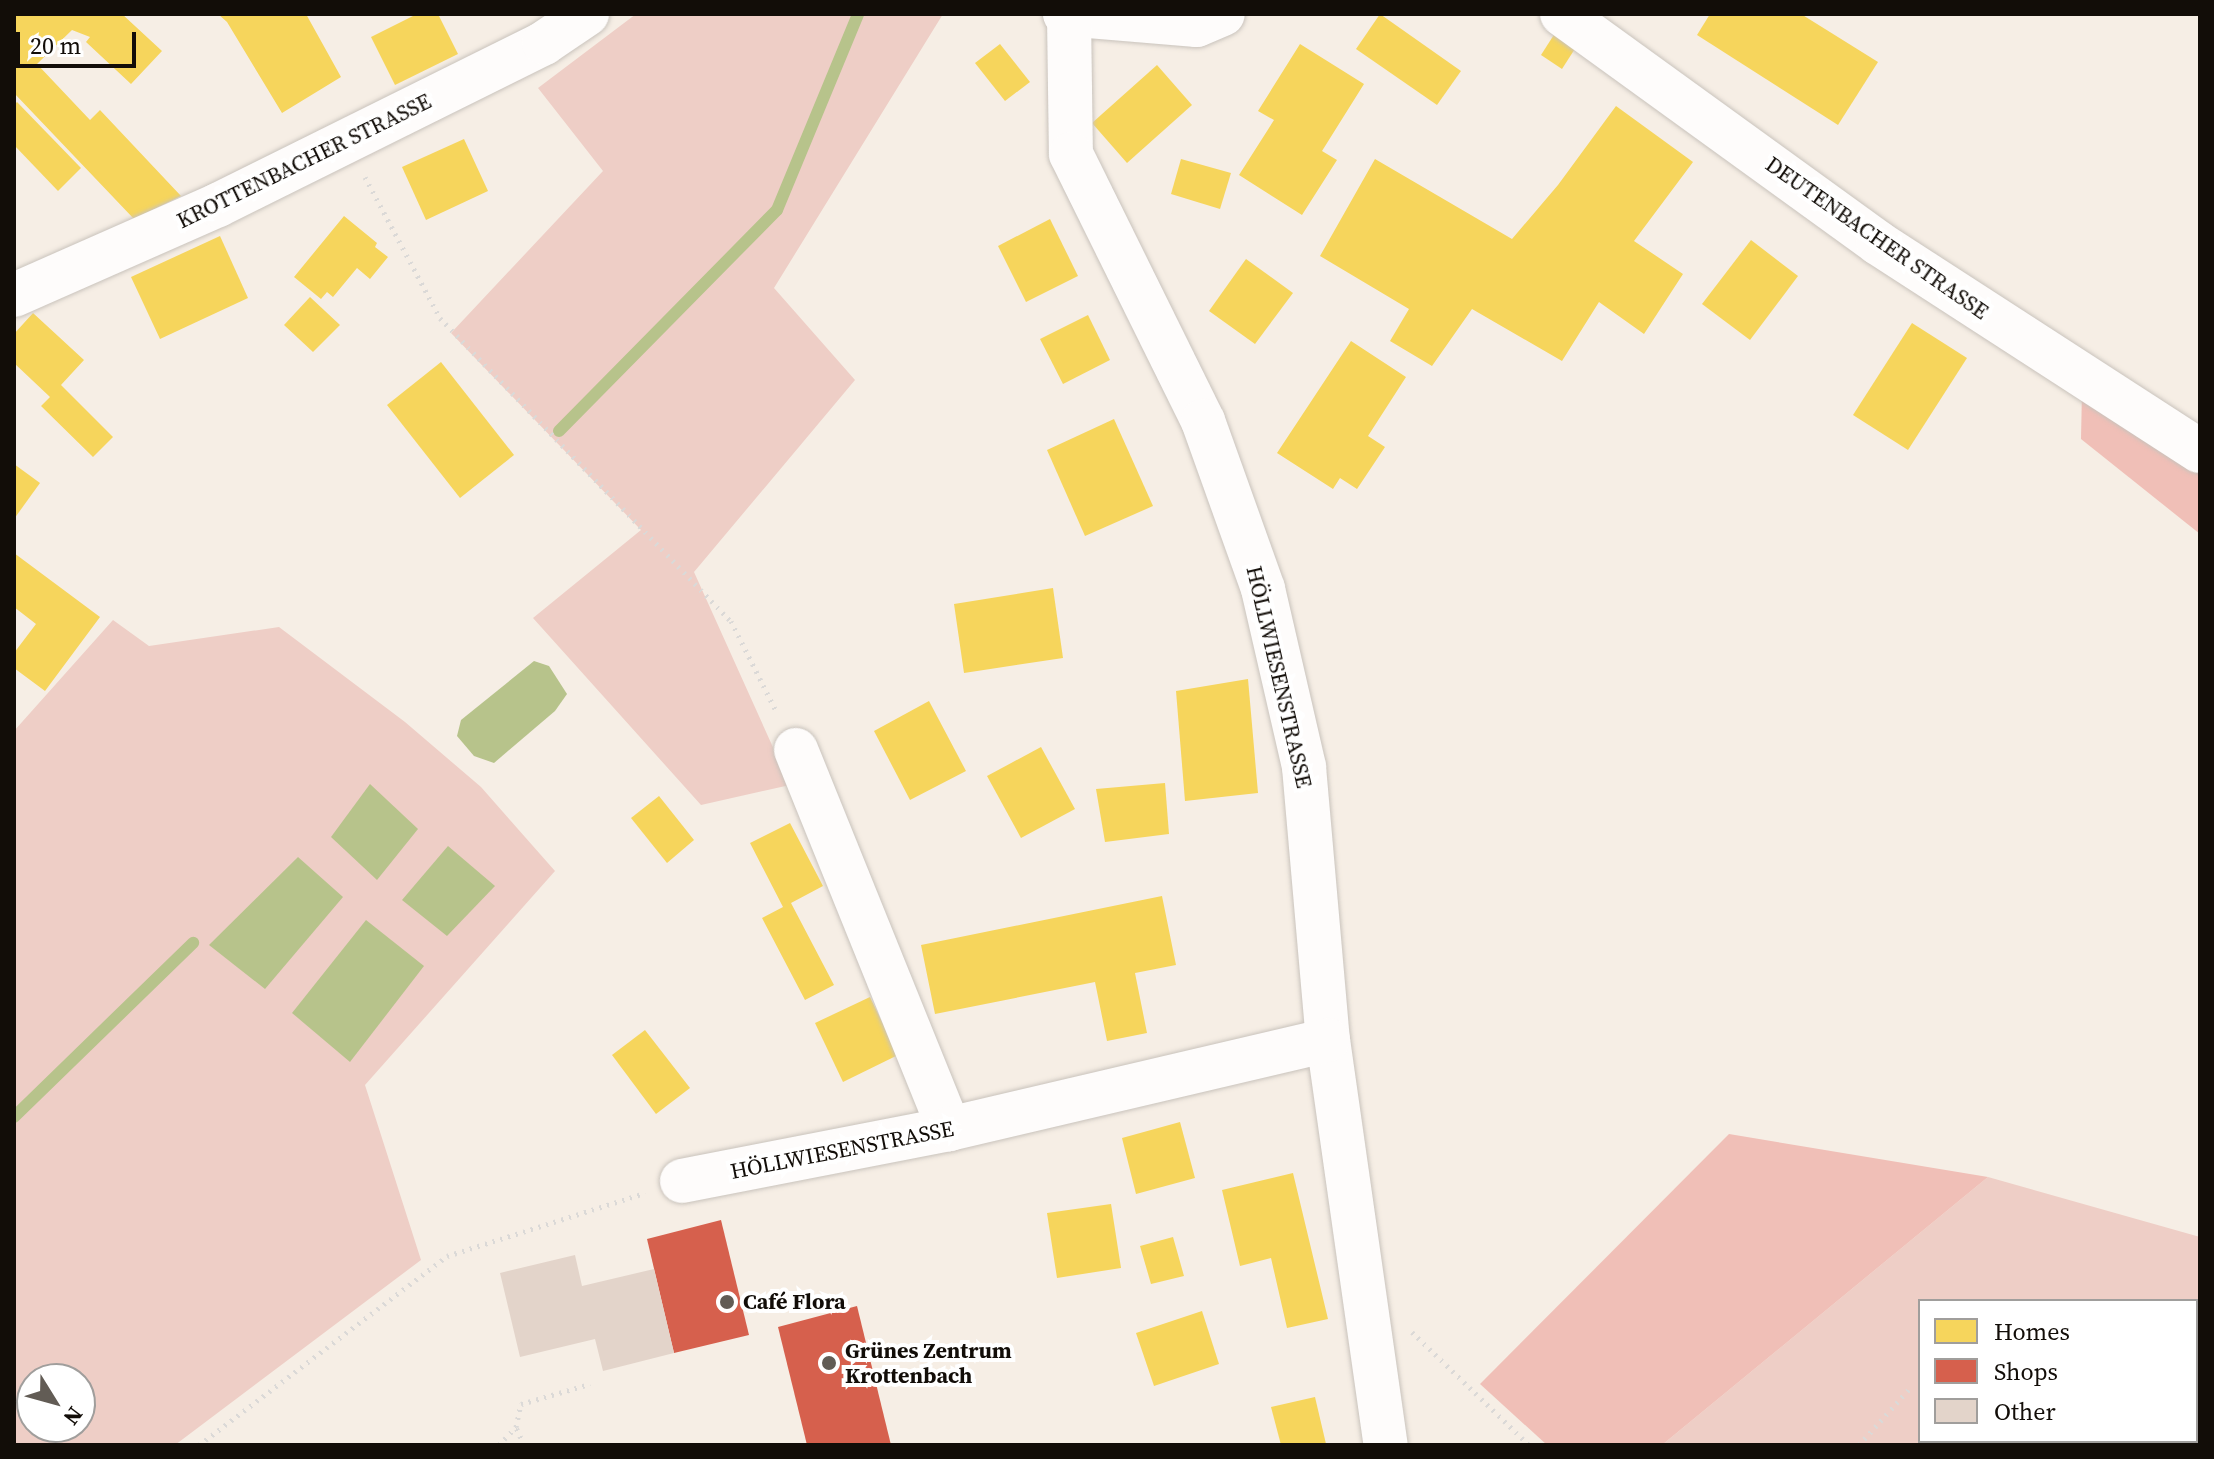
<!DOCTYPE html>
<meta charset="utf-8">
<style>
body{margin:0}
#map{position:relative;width:2214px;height:1459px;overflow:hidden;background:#f6eee5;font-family:"Source Serif 4",serif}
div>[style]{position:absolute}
.green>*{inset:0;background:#eecec6}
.forest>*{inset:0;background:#f0bfb7}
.water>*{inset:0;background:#b7c38b}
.homes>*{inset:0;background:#f6d55c}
.shops>*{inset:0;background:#d6604d}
.stream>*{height:12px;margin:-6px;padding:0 6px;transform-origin:6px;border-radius:6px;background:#b7c38b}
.building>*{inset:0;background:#e3d4ca}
.path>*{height:5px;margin-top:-2.5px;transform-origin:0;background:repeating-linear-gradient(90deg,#dbd9d7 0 2px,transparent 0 8px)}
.roads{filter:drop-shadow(0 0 2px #c9c3bc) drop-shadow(0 0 2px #c9c3bc)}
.minor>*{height:44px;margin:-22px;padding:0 22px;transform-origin:22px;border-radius:22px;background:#fefcfb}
.dots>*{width:22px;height:22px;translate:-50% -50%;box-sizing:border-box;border:4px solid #fff;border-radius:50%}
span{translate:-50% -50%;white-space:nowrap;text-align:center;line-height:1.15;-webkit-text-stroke:8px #fff;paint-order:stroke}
.street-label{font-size:22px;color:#120d08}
.poi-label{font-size:22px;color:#120d08;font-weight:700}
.left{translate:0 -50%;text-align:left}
.frame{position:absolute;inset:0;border:16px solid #120d08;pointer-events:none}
.legend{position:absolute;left:1918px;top:1299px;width:280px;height:144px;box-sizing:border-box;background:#fff;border:2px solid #a09e9c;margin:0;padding:10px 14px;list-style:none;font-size:24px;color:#120d08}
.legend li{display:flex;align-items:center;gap:16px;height:40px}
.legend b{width:40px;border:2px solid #a09e9c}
.north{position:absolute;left:16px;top:1363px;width:80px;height:80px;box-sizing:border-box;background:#fff;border:2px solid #a09e9c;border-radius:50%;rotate:127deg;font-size:22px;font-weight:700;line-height:32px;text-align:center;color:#120d08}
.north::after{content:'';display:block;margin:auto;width:28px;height:36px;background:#625c55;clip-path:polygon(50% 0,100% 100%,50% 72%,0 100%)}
.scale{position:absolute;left:16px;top:32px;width:120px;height:36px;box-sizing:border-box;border:4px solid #120d08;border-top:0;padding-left:10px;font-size:24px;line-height:28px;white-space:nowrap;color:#120d08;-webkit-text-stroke:6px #fff;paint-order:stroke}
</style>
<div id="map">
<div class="green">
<div style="clip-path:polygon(636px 14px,943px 14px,774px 288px,855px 380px,694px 572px,790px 785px,701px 805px,533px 618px,641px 530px,451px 333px,603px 171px,538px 88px)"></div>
<div style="clip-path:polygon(evenodd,113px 620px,149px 646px,279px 627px,405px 722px,481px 787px,555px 871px,365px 1085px,421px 1260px,175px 1445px,14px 1445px,14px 731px,113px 620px,32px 1379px,80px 1379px,80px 1427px,32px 1427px,32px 1379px)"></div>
<div style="clip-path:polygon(1988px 1177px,2200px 1237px,2200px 1298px,2196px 1303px,1920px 1301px,1920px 1441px,2085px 1441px,2081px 1445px,1662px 1445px)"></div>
</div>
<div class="forest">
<div style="clip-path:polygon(2082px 391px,2200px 464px,2200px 534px,2081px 439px)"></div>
<div style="clip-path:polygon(1729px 1134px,1988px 1177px,1662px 1445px,1547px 1445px,1480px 1384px)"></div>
<div style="clip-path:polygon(2200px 1298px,2200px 1445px,2081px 1445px,2085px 1441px,2196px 1441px,2196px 1303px)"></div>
</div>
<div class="water">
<div style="clip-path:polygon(534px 661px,549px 666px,567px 694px,555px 711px,494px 763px,474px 756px,457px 736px,461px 720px)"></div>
<div style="clip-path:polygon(370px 784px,418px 829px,377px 880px,331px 837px)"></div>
<div style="clip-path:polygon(448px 846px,495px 886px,447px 936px,402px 900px)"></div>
<div style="clip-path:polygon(298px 857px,343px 897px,265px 989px,209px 945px)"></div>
<div style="clip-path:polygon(366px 920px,424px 966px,350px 1062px,292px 1013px)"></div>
</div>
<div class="homes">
<div style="clip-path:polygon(14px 14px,122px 14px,162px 51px,131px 84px,86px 42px,90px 37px,72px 30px,37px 64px,90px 120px,100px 110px,181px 196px,134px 219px,14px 93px)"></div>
<div style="clip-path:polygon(218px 14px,306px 14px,341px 77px,282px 113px,227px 22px)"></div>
<div style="clip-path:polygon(417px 14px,438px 14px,458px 54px,395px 85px,371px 37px)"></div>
<div style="clip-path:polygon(1380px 14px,1461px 71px,1437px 105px,1356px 49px)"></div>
<div style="clip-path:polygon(1710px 14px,1801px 14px,1878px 62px,1838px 125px,1697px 35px)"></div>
<div style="clip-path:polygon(1557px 30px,1578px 44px,1562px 69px,1541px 55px)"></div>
<div style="clip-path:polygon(1000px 44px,1030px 82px,1005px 101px,975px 63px)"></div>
<div style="clip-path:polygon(1300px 44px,1364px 84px,1322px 151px,1337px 160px,1302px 215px,1239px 175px,1274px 120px,1258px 111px)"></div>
<div style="clip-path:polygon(1157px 65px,1192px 105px,1127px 163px,1092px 123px)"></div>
<div style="clip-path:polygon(17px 102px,81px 168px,58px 191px,14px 145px,14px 105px)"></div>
<div style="clip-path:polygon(1616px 106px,1693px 162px,1634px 241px,1683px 274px,1644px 334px,1599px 302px,1562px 361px,1472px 309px,1432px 366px,1390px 341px,1409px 309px,1320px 256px,1375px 159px,1512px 239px,1558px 185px)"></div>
<div style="clip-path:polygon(464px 139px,488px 191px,426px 220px,402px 167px)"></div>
<div style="clip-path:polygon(1181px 159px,1231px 173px,1220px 209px,1171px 194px)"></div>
<div style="clip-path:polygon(344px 216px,377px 243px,375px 247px,388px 257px,370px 279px,357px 268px,333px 297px,327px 292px,321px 299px,294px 277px)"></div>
<div style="clip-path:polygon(1050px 219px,1078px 276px,1026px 302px,998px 246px)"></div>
<div style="clip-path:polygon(220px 236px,248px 298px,160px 339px,131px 277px)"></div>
<div style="clip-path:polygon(1751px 240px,1798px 276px,1750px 340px,1702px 304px)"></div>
<div style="clip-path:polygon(1246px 259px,1293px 293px,1255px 344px,1209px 311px)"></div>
<div style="clip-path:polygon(310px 297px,340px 325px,313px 352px,284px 325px)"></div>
<div style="clip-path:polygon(33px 313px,84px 360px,61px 385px,113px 437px,93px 457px,41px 406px,50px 397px,14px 363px,14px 334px)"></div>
<div style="clip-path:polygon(1088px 315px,1110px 360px,1063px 384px,1040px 339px)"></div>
<div style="clip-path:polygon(1912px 323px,1967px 358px,1908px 450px,1853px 415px)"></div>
<div style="clip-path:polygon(1351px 341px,1406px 377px,1368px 436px,1385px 447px,1357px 489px,1340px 478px,1333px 489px,1277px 453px)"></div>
<div style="clip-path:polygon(441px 362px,514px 455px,460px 498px,387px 405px)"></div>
<div style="clip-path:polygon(1114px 419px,1153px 506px,1085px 536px,1047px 450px)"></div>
<div style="clip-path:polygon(14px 464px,40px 483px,14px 519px)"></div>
<div style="clip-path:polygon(14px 553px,100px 617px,45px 691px,14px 668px,14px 653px,36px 624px,14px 607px)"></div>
<div style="clip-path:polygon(1053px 588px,1063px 658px,964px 673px,954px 604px)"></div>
<div style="clip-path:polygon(1248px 679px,1258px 793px,1185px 801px,1176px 691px)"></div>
<div style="clip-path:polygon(929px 701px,966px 771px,910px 800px,874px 731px)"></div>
<div style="clip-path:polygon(1041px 747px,1075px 809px,1021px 838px,987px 776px)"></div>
<div style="clip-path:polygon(1165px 783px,1169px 834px,1105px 842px,1096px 789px)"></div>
<div style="clip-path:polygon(659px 796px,694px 840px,667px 863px,631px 818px)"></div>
<div style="clip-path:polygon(790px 823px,823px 886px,791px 903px,834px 985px,805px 1000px,762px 918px,783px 907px,750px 843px)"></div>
<div style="clip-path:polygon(1162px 896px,1176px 965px,1135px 973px,1147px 1033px,1107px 1041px,1095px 982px,935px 1014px,921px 945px)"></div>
<div style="clip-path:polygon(870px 997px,898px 1055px,843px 1082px,815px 1023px)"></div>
<div style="clip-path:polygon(645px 1030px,690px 1088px,656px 1114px,612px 1055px)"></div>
<div style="clip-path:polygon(1180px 1122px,1195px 1178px,1136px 1194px,1122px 1138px)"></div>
<div style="clip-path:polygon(1293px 1173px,1328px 1319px,1287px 1328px,1271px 1258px,1240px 1266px,1222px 1190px)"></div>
<div style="clip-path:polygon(1111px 1204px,1121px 1268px,1057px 1278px,1047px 1213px)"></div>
<div style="clip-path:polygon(1173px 1237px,1184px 1276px,1151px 1284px,1140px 1246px)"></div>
<div style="clip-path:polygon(1202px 1311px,1219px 1364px,1154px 1386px,1136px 1333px)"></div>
<div style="clip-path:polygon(1315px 1397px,1326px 1444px,1281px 1445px,1271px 1407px)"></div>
</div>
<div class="shops">
<div style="clip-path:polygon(721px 1220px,749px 1335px,674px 1353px,647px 1239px)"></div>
<div style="clip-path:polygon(857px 1306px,891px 1445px,807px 1445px,778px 1327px)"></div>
</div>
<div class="stream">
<div style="left:559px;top:431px;width:310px;rotate:-45.4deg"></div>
<div style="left:777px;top:210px;width:212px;rotate:-67.5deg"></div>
<div style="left:14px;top:1117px;width:250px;rotate:-44.2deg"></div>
</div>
<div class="building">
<div style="clip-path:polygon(575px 1255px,582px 1286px,654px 1269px,674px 1353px,603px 1371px,595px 1339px,520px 1357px,500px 1273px)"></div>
</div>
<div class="path">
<div style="left:365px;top:177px;width:160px;rotate:62deg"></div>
<div style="left:440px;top:318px;width:420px;rotate:46.2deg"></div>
<div style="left:731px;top:621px;width:103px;rotate:63.4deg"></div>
<div style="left:1412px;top:1332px;width:163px;rotate:44deg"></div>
<div style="left:199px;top:1445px;width:312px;rotate:-37.3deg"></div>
<div style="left:447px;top:1256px;width:208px;rotate:-17.7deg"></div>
<div style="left:499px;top:1445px;width:25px;rotate:-47deg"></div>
<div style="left:524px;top:1445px;width:20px;rotate:-114deg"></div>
<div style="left:516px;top:1427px;width:24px;rotate:-78deg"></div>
<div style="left:521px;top:1404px;width:72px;rotate:-16.2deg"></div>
<div style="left:1859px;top:1445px;width:79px;rotate:-48.1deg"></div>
</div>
<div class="roads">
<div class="minor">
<div style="left:1065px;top:14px;width:132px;rotate:4.8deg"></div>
<div style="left:1197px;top:25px;width:28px;rotate:-23deg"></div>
<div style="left:1562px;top:14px;width:390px;rotate:35.9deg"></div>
<div style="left:1878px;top:243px;width:383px;rotate:32.9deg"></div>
<div style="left:1069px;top:16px;width:138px;rotate:89.2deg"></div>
<div style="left:1071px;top:154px;width:298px;rotate:63.7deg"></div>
<div style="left:1203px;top:421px;width:178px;rotate:70.3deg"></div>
<div style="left:1263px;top:589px;width:183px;rotate:77deg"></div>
<div style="left:1304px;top:767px;width:274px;rotate:85deg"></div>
<div style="left:1328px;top:1040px;width:409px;rotate:81.9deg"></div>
<div style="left:14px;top:295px;width:223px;rotate:-23.8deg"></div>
<div style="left:218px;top:205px;width:364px;rotate:-26.4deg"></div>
<div style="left:544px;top:43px;width:52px;rotate:-34deg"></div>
<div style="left:796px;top:750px;width:409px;rotate:68deg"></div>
<div style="left:682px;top:1181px;width:272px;rotate:-11deg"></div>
<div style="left:949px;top:1129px;width:389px;rotate:-13.2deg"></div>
</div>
</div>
<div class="dots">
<div style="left:727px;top:1302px;background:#625c55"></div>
<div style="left:829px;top:1363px;background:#625c55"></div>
</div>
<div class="street-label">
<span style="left:304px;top:161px;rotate:-26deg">KROTTENBACHER STRASSE</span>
<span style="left:1877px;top:238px;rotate:35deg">DEUTENBACHER STRASSE</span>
<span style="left:1279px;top:677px;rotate:77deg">HÖLLWIESENSTRASSE</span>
<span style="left:842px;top:1150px;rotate:-11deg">HÖLLWIESENSTRASSE</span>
</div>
<div class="poi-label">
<span class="left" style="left:743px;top:1302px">Café Flora</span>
<span class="left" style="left:845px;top:1363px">Grünes Zentrum<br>Krottenbach</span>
</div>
<div class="frame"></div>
<ul class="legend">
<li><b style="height:22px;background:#f6d55c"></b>Homes</li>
<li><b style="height:22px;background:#d6604d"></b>Shops</li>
<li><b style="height:22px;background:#e3d4ca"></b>Other</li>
</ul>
<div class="north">N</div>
<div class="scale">20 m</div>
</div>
